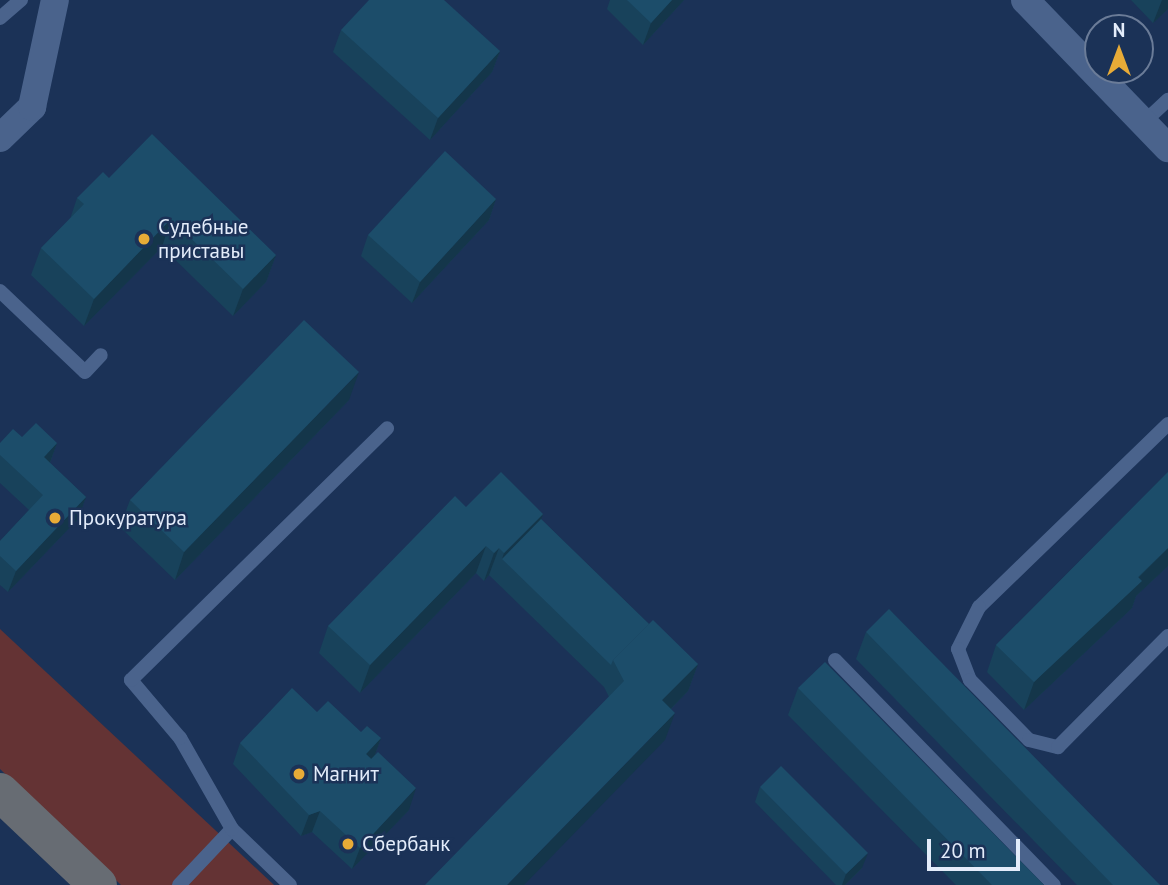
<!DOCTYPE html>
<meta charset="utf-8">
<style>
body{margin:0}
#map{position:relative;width:1168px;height:885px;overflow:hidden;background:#1b3257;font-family:"PT Sans",sans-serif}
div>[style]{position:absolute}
.green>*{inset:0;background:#643334}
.lane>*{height:14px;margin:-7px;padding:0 7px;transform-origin:7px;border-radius:7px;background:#4a638c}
.street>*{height:28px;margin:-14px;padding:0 14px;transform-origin:14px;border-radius:14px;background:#4a638c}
.secondary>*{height:38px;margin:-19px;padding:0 19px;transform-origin:19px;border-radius:19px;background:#676c73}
.wall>*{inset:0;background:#18425b}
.shaded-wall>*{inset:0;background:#14364a}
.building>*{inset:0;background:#1c4d6a}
.dots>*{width:19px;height:19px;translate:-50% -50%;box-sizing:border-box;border:4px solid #1b3257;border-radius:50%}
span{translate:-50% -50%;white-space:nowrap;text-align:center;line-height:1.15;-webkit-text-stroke:5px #1b3257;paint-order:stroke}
.poi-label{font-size:21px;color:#e3ecfa}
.left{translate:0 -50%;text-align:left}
.north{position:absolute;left:1084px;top:14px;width:70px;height:70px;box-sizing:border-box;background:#1b3257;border:2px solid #6b7c98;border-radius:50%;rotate:0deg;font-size:19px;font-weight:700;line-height:28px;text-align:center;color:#e3ecfa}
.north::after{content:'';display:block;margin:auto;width:24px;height:32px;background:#e8ab37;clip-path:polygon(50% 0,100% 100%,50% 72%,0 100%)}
.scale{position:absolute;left:927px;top:839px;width:93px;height:32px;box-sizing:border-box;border:4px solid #e3ecfa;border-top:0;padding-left:9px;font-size:21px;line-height:24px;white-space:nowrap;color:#e3ecfa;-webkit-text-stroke:5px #1b3257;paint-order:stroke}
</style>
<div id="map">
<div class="green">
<div style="clip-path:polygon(0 629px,274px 885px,121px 885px,0 769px)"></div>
</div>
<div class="lane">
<div style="left:0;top:18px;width:28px;rotate:-41deg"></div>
<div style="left:1143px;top:123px;width:34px;rotate:-43deg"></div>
<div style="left:0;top:291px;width:117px;rotate:43.6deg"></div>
<div style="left:85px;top:372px;width:23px;rotate:-47deg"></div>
<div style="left:1168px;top:424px;width:263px;rotate:135.9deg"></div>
<div style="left:979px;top:607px;width:47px;rotate:116.6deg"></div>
<div style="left:958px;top:649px;width:33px;rotate:69deg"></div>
<div style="left:970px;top:680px;width:84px;rotate:45.5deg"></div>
<div style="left:1029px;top:740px;width:30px;rotate:14deg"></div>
<div style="left:1058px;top:747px;width:156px;rotate:-45.3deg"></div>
<div style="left:835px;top:660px;width:314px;rotate:45.8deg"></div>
<div style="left:179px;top:885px;width:77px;rotate:-46.6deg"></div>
<div style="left:290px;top:885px;width:81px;rotate:-136deg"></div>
<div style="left:232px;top:829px;width:105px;rotate:-119.7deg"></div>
<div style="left:180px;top:738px;width:76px;rotate:-130.2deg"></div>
<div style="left:131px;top:680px;width:359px;rotate:-44.5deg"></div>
</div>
<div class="street">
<div style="left:1025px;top:0;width:206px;rotate:46deg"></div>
<div style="left:0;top:138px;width:45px;rotate:-44.1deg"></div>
<div style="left:32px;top:107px;width:109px;rotate:-77.9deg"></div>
</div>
<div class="secondary">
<div style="left:0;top:792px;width:135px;rotate:43.5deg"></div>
</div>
<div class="wall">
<div style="clip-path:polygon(610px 0,684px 0,643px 45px,607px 9px)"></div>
<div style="clip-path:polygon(1131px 0,1168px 0,1168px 9px,1153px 23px)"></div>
<div style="clip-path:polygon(341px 30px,500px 51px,492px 72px,430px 140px,333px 52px)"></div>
<div style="clip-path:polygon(109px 178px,276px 255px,266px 282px,233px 316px,162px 247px,84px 326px,31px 275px,41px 248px,70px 219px,77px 198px)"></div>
<div style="clip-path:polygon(496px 199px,489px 220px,412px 303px,361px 256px,368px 235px)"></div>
<div style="clip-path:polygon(349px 400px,175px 580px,120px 527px,130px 500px)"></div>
<div style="clip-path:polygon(0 443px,57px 443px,50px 463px,86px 497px,78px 519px,8px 592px,0 585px,0 541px,29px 510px,0 483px)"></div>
<div style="clip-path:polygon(1168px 472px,1168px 566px,1136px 596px,1132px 608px,1024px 710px,987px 672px,996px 645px)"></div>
<div style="clip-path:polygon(543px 514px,541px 519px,649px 624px,698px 664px,688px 691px,671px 709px,665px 740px,609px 697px,604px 687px,489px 575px,484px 581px,476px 573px,360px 693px,319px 653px,328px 626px)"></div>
<div style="clip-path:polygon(866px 632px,1160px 885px,1077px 885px,856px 659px)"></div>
<div style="clip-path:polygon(798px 688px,1044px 885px,956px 885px,788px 715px)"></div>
<div style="clip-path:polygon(317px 712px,361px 732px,381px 738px,375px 755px,409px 810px,352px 869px,312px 832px,301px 836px,233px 764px,240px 743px)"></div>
<div style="clip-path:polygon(760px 787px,862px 868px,845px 885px,836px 885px,755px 802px)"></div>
</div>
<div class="shaded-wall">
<div style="clip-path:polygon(672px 0,684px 0,643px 45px,651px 23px)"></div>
<div style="clip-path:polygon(1162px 0,1168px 0,1168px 9px,1153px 23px)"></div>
<div style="clip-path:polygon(500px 51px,492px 72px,430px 140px,438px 118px)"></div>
<div style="clip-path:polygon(496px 199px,489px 220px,412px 303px,420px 282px)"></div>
<div style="clip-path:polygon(171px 219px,162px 247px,84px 326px,94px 299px)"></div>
<div style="clip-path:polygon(276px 255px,266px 282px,233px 316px,243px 289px)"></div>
<div style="clip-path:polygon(359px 372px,349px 400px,175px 580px,184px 552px)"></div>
<div style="clip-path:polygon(57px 443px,49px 465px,44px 457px)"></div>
<div style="clip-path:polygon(86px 497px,78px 519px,8px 592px,16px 571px)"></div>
<div style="clip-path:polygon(543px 514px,534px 541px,502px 559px,504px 553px)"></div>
<div style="clip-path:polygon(486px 546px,476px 573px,360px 693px,370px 665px)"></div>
<div style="clip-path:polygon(499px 548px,489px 575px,484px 581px,494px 553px)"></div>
<div style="clip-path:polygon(1168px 548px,1168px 566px,1136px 596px,1132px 608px,1024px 710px,1034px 682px)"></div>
<div style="clip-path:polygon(698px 664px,688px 691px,652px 728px,662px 700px)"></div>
<div style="clip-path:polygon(675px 713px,665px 740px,524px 885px,507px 885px)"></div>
<div style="clip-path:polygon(381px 738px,373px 760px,366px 754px)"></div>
<div style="clip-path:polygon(416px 788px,409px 810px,352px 869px,360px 848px)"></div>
<div style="clip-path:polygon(320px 811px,312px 832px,301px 836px,309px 815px)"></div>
<div style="clip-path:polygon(868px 853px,862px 868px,845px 885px,842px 885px,846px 874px)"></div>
</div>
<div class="building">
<div style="clip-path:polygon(369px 0,444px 0,500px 51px,438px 118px,341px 30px)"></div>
<div style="clip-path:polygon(627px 0,672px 0,651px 23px)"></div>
<div style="clip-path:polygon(152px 134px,276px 255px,243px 289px,171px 219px,94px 299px,41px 248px,84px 204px,77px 198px,103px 172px,109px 178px)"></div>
<div style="clip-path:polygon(445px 151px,496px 199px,420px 282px,368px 235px)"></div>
<div style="clip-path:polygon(304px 320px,359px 372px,184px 552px,130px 500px)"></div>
<div style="clip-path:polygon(36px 423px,57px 443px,44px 457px,86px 497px,16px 571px,0 556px,0 541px,43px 495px,0 455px,0 443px,13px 429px,22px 437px)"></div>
<div style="clip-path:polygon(501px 472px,543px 514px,504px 553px,499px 548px,494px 553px,486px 546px,370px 665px,328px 626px,455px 496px,466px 507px)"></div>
<div style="clip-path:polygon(1168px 472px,1168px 548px,1138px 577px,1142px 581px,1034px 682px,996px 645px)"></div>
<div style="clip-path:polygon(541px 519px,649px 624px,613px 660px,611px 665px,502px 559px)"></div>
<div style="clip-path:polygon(889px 609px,1160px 885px,1113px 885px,866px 632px)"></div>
<div style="clip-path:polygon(653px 620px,698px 664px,662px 700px,675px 713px,507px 885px,425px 885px,624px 681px,613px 660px)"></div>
<div style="clip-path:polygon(825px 662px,1044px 885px,992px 885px,798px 688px)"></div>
<div style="clip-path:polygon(292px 688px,317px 712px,328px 701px,361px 732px,367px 726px,381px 738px,366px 754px,371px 759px,378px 752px,416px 788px,360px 848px,320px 811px,309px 815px,240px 743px)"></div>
<div style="clip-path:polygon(781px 766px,868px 853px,846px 874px,760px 787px)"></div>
</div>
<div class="dots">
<div style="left:144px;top:239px;background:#e8ab37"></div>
<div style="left:55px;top:518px;background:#e8ab37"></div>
<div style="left:299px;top:774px;background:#e8ab37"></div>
<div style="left:348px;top:844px;background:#e8ab37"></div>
</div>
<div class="poi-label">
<span class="left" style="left:158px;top:239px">Судебные<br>приставы</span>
<span class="left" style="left:69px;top:518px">Прокуратура</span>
<span class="left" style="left:313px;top:774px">Магнит</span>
<span class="left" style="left:362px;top:844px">Сбербанк</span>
</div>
<div class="north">N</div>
<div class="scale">20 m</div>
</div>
